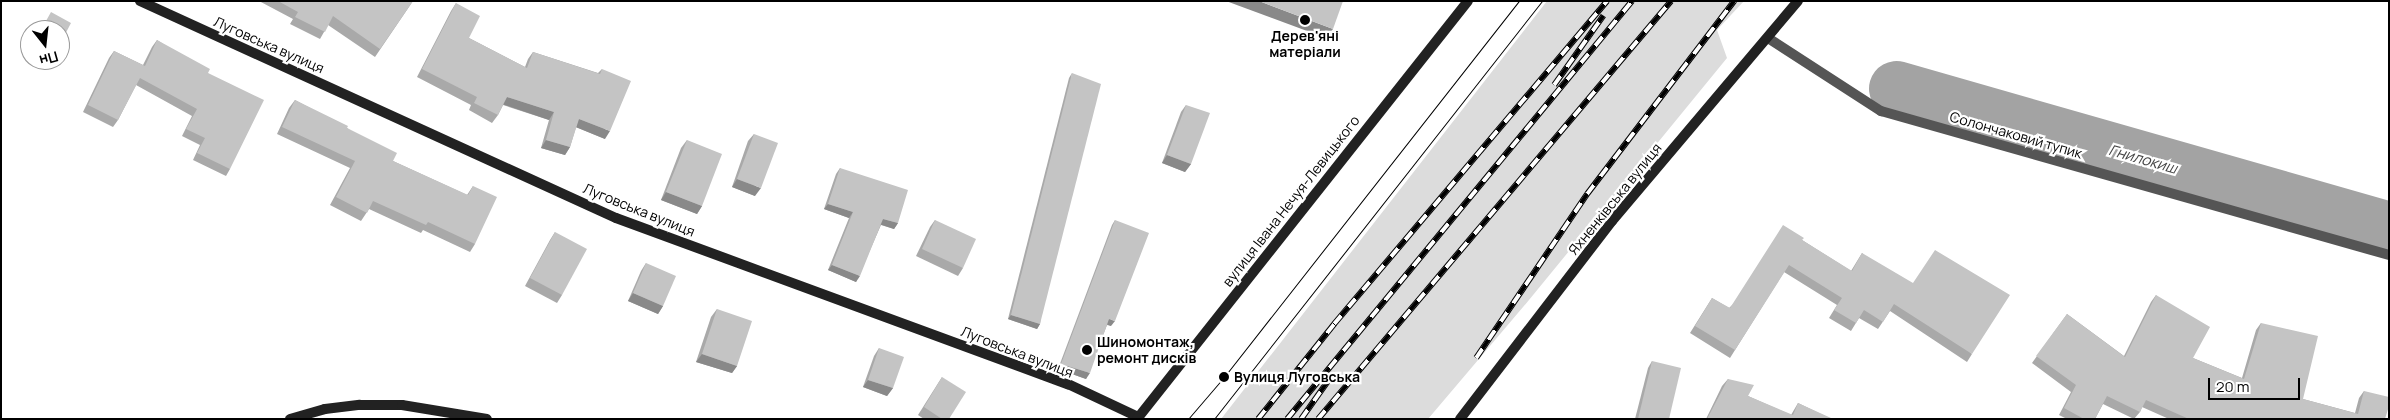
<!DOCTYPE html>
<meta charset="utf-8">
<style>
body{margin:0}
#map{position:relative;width:2390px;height:420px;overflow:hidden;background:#fff;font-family:Manrope,sans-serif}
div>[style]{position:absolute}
.green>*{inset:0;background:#dcdcdc}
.river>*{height:55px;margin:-27.5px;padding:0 27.5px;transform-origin:27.5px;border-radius:27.5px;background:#a3a3a3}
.street>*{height:10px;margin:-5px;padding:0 5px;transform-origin:5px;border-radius:5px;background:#555}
.secondary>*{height:10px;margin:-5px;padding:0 5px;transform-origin:5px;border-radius:5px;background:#222}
.tram>*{height:1px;margin:-0.5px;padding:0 0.5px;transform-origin:0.5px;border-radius:0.5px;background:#000}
.rail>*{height:5.5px;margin-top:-2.75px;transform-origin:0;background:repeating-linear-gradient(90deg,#fff 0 11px,#000 0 22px);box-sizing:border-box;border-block:1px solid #000}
.wall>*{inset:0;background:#a9a9a9}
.shaded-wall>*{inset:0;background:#898989}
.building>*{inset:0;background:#c4c4c4}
.dots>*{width:14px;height:14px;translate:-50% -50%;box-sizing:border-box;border:2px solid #fff;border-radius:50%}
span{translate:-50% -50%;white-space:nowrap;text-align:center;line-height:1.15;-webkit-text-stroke:4.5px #fff;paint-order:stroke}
.poi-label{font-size:14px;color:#000;font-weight:700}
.left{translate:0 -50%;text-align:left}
.street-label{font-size:14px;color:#000}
.water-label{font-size:15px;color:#444;font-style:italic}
.frame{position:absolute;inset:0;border:2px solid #000;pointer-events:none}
.north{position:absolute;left:20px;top:20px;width:50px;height:50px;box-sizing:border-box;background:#fff;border:1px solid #999;border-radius:50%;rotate:164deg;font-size:14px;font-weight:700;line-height:20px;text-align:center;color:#000}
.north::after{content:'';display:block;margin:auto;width:18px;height:22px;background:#000;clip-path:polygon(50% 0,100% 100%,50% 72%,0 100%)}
.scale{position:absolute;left:2208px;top:378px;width:92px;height:22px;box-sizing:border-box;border:2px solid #000;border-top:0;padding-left:6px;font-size:15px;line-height:18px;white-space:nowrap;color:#000;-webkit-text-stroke:4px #fff;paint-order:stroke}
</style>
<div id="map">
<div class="green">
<div style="clip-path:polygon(1547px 1px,1744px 1px,1717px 30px,1727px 58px,1529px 300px,1428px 419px,1221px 419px)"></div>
</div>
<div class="river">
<div style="left:1896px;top:88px;width:513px;rotate:15.96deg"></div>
</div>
<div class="street">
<div style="left:1768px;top:38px;width:135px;rotate:32.9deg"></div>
<div style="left:1881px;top:111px;width:528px;rotate:15.83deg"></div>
</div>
<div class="secondary">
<div style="left:140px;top:1px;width:523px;rotate:24.51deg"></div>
<div style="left:616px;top:218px;width:482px;rotate:20.2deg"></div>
<div style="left:1068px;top:384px;width:77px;rotate:25.2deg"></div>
<div style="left:290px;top:419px;width:36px;rotate:-16deg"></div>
<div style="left:325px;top:409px;width:35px;rotate:-7deg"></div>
<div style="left:360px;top:405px;width:42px"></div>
<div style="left:402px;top:405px;width:86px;rotate:9.4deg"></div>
<div style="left:1137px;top:419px;width:533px;rotate:-51.63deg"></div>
<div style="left:1460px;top:419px;width:250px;rotate:-52.5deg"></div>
<div style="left:1612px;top:221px;width:288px;rotate:-49.8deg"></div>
</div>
<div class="tram">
<div style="left:1188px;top:419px;width:55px;rotate:-49.4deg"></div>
<div style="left:1224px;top:377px;width:478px;rotate:-51.9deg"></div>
<div style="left:1214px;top:419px;width:531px;rotate:-51.88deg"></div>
</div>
<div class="rail">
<div style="left:1554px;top:85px;width:85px;rotate:-54.6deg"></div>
<div style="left:1476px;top:358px;width:198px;rotate:-55.9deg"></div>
<div style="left:1587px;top:194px;width:243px;rotate:-52.7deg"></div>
<div style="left:1258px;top:419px;width:122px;rotate:-51.3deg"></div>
<div style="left:1334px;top:324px;width:423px;rotate:-49.8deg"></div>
<div style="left:1287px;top:419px;width:542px;rotate:-50.47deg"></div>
<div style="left:1301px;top:419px;width:50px;rotate:-54.7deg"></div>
<div style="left:1318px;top:419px;width:547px;rotate:-49.82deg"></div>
</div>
<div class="wall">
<div style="clip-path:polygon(259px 1px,413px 1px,375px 57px,328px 25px,320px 39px,290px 24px,293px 19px)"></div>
<div style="clip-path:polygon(456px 3px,469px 38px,525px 67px,528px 59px,533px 52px,598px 73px,602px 69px,605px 139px,576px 127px,570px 147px,565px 155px,541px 148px,549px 120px,503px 105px,498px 115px,492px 123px,469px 110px,471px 105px,417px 77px,451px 11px)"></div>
<div style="clip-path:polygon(157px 40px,208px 73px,230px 169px,226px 176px,193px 160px,200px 145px,182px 136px,192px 116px,136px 85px,118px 120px,113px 127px,83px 112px,109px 58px,114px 51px,143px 65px,152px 47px)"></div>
<div style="clip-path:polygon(43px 60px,51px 60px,49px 63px)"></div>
<div style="clip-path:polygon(1072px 73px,1040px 324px,1037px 329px,1008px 319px,1069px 78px)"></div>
<div style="clip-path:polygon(295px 100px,347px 128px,393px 161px,467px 195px,473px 186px,475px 244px,470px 252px,423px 230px,421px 233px,369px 209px,361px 221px,330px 205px,350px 168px,277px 134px,289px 108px)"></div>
<div style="clip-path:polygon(1186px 105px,1191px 164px,1185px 172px,1162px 163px,1181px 112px)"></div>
<div style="clip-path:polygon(754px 134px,755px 196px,732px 187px,748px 141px)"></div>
<div style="clip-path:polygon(687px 140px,702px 206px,697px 214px,661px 200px,681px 148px)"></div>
<div style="clip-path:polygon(840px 168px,898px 223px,894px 229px,881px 225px,856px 282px,828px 270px,849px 218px,824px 209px,836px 174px)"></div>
<div style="clip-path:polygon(935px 220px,963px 268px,958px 276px,916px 256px,930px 227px)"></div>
<div style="clip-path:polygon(1115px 220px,1111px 326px,1107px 325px,1086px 379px,1058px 369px,1112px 225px)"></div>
<div style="clip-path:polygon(555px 232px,562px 295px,557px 303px,525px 286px,550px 240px)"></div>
<div style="clip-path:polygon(1802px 240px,1851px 271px,1862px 253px,1972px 354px,1967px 362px,1890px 311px,1878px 329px,1859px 318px,1851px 331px,1829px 318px,1837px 305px,1784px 272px,1730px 358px,1690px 333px,1712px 298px,1729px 308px)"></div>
<div style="clip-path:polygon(646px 263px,663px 306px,658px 314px,628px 301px,641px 271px)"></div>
<div style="clip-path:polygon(2156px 295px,2193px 358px,2242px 378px,2256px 330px,2261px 323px,2303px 399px,2355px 413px,2359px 398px,2364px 391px,2385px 419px,2169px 419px,2142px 407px,2140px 412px,2134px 419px,2103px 404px,2095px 419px,2067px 419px,2059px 415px,2071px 392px,2032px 363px,2067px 314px,2124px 356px,2151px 302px)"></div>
<div style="clip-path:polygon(717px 309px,737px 366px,732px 373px,696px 362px,711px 317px)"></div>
<div style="clip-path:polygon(879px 348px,893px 388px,887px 396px,863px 387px,874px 356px)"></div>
<div style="clip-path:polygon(1652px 361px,1669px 419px,1635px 419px,1648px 368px)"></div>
<div style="clip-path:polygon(942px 377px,949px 419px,924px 419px,918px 415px)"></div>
<div style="clip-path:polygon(1728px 379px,1748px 396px,1791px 415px,1798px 403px,1831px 419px,1706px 419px,1722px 386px)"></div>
</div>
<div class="shaded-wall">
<div style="clip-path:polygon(1226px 1px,1259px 1px,1333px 29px,1326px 38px)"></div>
<div style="clip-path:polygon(507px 97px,554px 112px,549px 120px,502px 104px)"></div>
<div style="clip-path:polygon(579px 119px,610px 131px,605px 139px,573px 126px)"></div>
<div style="clip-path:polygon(546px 140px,570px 147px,565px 155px,541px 148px)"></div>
<div style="clip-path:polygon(1167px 155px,1191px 164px,1185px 172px,1162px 163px)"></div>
<div style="clip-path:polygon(737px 179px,761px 188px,755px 196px,732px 187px)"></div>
<div style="clip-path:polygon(666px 192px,702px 206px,697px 214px,661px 200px)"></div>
<div style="clip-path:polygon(828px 204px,853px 212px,849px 218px,824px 209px)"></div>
<div style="clip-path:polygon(883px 219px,898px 223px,894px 229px,879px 224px)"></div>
<div style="clip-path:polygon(832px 265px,860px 276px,856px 282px,828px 270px)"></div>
<div style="clip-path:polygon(633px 293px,663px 306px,658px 314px,628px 301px)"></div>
<div style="clip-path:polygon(1011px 315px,1040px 324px,1037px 329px,1008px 319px)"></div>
<div style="clip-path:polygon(1109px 319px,1115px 321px,1111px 326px,1106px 324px)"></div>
<div style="clip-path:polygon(702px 354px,737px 366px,732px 373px,696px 362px)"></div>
<div style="clip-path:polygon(1061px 364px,1090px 373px,1086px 379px,1058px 369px)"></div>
<div style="clip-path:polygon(868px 380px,893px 388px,887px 396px,863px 387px)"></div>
</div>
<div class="building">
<div style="clip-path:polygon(278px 1px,413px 1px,380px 49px,333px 16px,325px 32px,295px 17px,298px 12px)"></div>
<div style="clip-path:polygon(1259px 1px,1343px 1px,1333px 29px)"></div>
<div style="clip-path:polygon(456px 3px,480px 16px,469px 38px,527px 68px,533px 52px,600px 74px,602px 69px,631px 81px,610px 131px,579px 119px,570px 147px,546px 140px,554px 112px,507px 97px,498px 115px,474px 103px,477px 97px,422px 69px)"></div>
<div style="clip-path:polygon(51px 12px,71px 23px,60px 44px,60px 30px,41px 30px)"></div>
<div style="clip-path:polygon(157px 40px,210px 69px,208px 73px,264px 100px,230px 169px,197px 153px,205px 138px,186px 129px,197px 109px,140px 78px,118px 120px,88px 105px,114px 51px,145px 66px)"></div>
<div style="clip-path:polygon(1072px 73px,1101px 84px,1040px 324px,1011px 315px)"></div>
<div style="clip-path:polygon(295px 100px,348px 126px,347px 128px,397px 153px,393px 161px,468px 195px,473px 186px,497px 197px,475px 244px,428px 222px,426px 225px,373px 201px,367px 213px,336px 197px,355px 161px,282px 127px)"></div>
<div style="clip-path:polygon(1186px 105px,1210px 113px,1191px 164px,1167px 155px)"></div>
<div style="clip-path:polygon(754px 134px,778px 143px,761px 188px,737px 179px)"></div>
<div style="clip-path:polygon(687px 140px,722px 154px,702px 206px,666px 192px)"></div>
<div style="clip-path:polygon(840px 168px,908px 190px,898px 223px,883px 219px,860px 276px,832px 265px,853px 212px,828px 204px)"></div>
<div style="clip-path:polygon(935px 220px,976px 239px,963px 268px,922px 249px)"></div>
<div style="clip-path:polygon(1115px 220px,1149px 233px,1115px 321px,1109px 319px,1090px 373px,1061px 364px)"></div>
<div style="clip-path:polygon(1783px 225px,1804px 238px,1802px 240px,1852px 271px,1862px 253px,1913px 283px,1935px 250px,2010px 295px,1972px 354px,1894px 304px,1883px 322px,1864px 310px,1856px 323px,1834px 310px,1842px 298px,1789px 265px,1735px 350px,1695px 326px,1712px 298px,1730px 308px)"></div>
<div style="clip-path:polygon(555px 232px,587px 249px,562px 295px,530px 278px)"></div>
<div style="clip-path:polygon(646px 263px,676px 276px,663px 306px,633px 293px)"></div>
<div style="clip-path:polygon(2156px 295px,2210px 327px,2193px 358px,2244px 379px,2261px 323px,2318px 336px,2303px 399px,2358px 414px,2364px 391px,2389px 397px,2389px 406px,2385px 419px,2189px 419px,2146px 400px,2140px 412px,2107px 396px,2095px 419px,2084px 419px,2064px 408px,2076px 385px,2036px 356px,2067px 314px,2125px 357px)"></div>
<div style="clip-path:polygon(717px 309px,752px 321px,737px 366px,702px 354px)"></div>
<div style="clip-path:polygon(879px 348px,904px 357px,893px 388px,868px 380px)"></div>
<div style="clip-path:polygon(1652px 361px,1681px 368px,1669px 419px,1638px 419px)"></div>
<div style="clip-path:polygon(942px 377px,966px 392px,949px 419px,942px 419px,924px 407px)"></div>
<div style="clip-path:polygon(1728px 379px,1754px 385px,1748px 396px,1793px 415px,1798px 403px,1831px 418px,1831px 419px,1707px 419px)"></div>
</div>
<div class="dots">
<div style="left:1305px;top:20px;background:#000"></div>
<div style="left:1087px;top:350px;background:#000"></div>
<div style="left:1224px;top:377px;background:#000"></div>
</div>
<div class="poi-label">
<span style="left:1305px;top:44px">Дерев'янi<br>матерiали</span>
<span class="left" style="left:1097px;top:350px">Шиномонтаж,<br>ремонт дисків</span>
<span class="left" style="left:1234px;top:377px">Вулиця Луговська</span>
</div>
<div class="street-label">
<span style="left:269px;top:45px;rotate:24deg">Луговська вулиця</span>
<span style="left:2016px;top:135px;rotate:16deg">Солончаковий тупик</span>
<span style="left:1615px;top:199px;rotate:-51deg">Яхненківська вулиця</span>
<span style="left:1291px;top:201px;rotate:-52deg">вулиця Івана Нечуя-Левицького</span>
<span style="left:639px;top:210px;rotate:22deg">Луговська вулиця</span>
<span style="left:1017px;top:352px;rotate:21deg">Луговська вулиця</span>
</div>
<div class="water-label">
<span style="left:2143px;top:159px;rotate:16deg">Гнилокиш</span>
</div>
<div class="frame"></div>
<div class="north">Пн</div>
<div class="scale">20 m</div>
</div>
